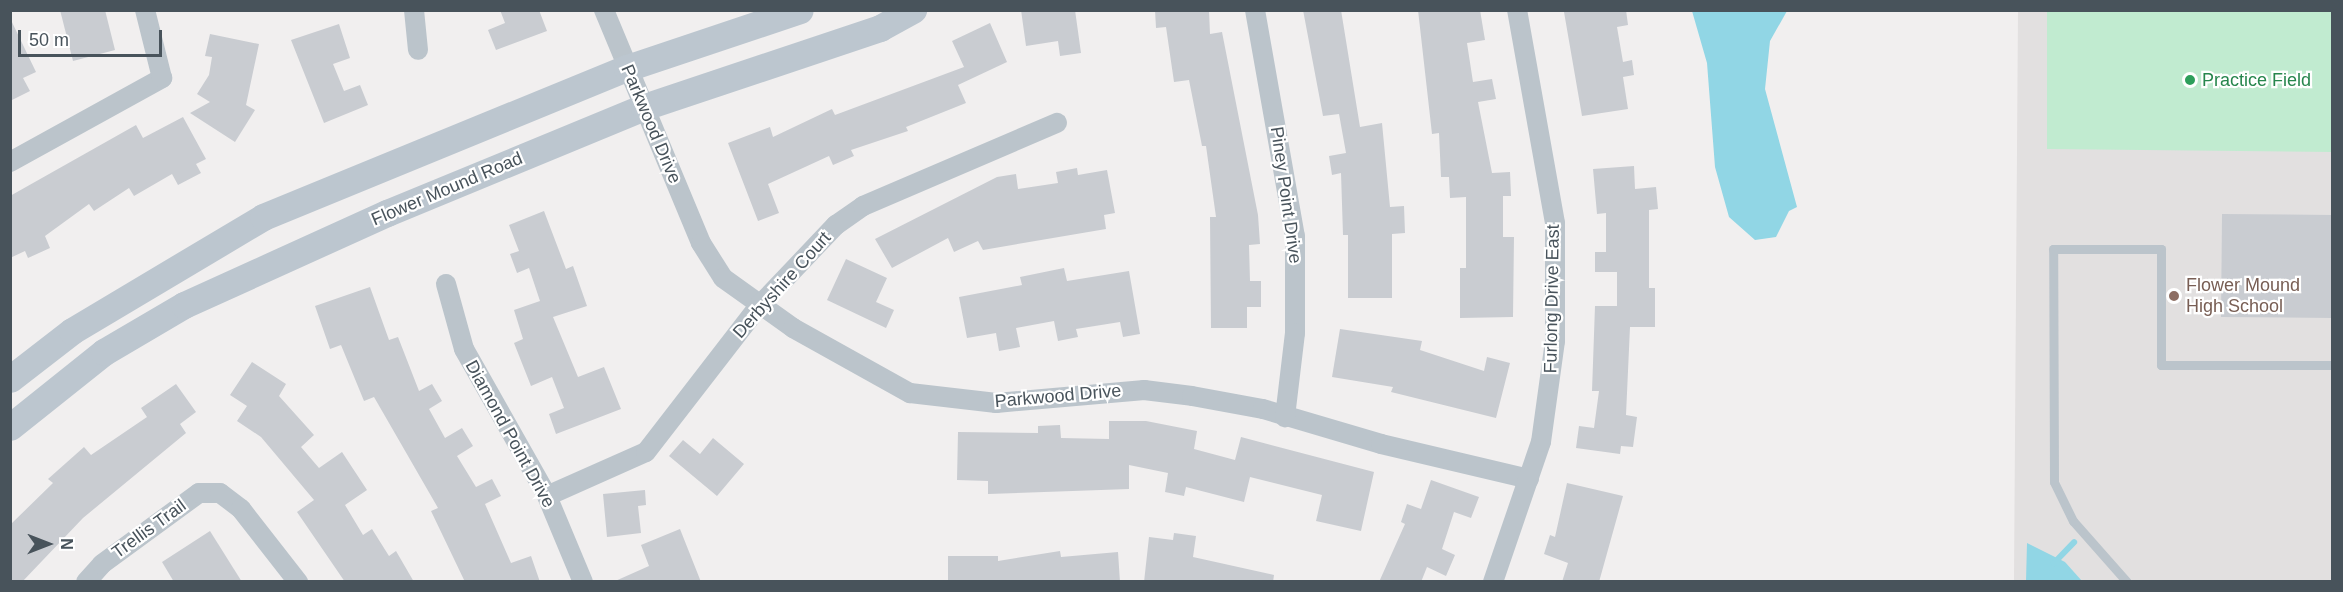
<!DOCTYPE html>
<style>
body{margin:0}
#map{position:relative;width:2343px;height:592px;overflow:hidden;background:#f1efef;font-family:Arial,sans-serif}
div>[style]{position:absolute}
.education>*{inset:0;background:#e2e0e0}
.green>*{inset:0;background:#c1ebd0}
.water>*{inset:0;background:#91d6e5}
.stream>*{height:6px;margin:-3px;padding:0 3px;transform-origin:3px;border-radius:3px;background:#91d6e5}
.building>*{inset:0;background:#c9ccd1}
.lane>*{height:9px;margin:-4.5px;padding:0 4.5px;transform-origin:4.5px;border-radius:4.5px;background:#bbc4cb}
.street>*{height:20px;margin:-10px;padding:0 10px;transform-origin:10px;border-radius:10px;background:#bbc4cb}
.secondary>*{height:27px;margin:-13.5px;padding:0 13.5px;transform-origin:13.5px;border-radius:13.5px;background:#bcc6cf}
.dots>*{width:16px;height:16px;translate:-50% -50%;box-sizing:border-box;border:3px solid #fff;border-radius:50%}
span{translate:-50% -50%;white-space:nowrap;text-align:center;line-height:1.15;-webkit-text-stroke:4.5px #fff;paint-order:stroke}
.leisure-label{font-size:18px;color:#27864d}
.left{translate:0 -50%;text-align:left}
.street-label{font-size:18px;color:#48535b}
.education-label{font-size:18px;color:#785e54}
.frame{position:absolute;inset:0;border:12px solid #48535b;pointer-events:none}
.north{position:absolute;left:18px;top:514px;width:60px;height:60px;-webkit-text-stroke:4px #fff;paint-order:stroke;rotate:90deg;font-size:16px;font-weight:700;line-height:24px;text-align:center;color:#48535b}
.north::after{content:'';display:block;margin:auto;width:21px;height:27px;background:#48535b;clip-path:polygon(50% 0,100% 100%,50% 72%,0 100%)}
.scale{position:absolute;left:18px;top:30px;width:144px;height:27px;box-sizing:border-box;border:3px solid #48535b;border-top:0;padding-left:8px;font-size:18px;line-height:21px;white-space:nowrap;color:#48535b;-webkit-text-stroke:4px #fff;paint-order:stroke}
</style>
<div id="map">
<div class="education">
<div style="clip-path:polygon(2018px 11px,2332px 11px,2332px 581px,2014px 581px)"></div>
</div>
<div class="green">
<div style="clip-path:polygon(2047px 11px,2332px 11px,2332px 152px,2047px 149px)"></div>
</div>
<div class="water">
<div style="clip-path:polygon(1692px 11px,1787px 11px,1770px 41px,1765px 89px,1797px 207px,1789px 211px,1776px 237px,1755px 240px,1729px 217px,1715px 167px,1707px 63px)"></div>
<div style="clip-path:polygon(2027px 543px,2065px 562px,2082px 581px,2026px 581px)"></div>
</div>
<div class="stream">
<div style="left:2054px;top:563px;width:29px;rotate:-46deg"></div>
</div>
<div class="building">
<div style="clip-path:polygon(60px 10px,105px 10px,115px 50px,73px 61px)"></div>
<div style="clip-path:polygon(500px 10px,539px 10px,547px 31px,496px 50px,488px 30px,505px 23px)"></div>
<div style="clip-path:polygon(1021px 10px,1075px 10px,1081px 53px,1060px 56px,1058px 41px,1026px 46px)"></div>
<div style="clip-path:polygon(1155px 10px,1209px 10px,1210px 34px,1222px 32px,1258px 215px,1260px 244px,1249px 245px,1250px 281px,1261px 281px,1261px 307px,1247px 307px,1247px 328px,1211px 328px,1210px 217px,1216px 217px,1206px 146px,1202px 146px,1189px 80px,1174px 82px,1166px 27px,1156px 28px)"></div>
<div style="clip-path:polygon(1303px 10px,1341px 10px,1360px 127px,1382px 123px,1390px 207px,1404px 206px,1405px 233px,1392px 234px,1392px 298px,1348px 298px,1348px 235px,1343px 235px,1341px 173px,1332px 175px,1329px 156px,1346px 153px,1339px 114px,1323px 116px)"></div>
<div style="clip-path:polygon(1418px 10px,1480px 10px,1485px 40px,1467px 43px,1473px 82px,1492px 79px,1496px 99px,1478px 102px,1492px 173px,1510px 172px,1511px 196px,1503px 196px,1503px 237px,1514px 237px,1513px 317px,1460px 318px,1460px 268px,1466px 268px,1466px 197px,1450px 198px,1449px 177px,1441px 177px,1439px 133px,1432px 134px)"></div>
<div style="clip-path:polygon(1626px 10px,1628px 25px,1617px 27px,1623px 62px,1632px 60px,1634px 75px,1623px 77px,1628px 109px,1582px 116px,1564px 12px)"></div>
<div style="clip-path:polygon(10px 18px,36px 72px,23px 78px,30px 91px,10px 101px)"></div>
<div style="clip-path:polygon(990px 23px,1007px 62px,958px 85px,966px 103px,906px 127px,908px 131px,851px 150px,854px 156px,833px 165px,829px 156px,768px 184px,779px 213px,758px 221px,728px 143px,770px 127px,773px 137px,832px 109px,835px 115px,964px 67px,952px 41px)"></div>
<div style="clip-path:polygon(339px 24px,350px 58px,333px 64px,344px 91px,360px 85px,368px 105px,324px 123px,291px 40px)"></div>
<div style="clip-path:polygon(210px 34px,259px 44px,246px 105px,255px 110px,235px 142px,190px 113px,210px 102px,197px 94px,209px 75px,212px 57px,205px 56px)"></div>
<div style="clip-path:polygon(183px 117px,206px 159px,196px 164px,201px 173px,178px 185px,172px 174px,134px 196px,129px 188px,94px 211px,89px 204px,45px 236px,50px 248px,28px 258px,25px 251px,10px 258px,10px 196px,136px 125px,143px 138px)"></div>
<div style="clip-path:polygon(1634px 166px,1635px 189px,1656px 187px,1658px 209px,1649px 210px,1649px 288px,1655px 288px,1655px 327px,1630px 327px,1626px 415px,1637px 417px,1633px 447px,1621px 446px,1620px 454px,1576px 448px,1579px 426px,1594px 428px,1599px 391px,1592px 391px,1595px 306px,1617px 306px,1617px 272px,1595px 272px,1595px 252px,1606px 252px,1606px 213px,1597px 214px,1593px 169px)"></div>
<div style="clip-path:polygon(1077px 168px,1078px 175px,1107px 170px,1115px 213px,1104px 215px,1106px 229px,983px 250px,978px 241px,954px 252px,948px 238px,892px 268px,875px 239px,997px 177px,1016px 174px,1018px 189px,1058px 183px,1056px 172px)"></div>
<div style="clip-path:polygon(544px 211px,566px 269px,573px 266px,587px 306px,553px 317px,578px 377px,604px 367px,621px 409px,556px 434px,549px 414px,564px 408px,552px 377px,531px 386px,514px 343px,523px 339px,514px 310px,540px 301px,529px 268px,517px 273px,510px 254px,519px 251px,509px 225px)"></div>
<div style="clip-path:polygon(2222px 214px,2332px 215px,2332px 318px,2221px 317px)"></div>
<div style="clip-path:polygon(846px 259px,887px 278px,876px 302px,894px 310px,886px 328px,827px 300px)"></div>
<div style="clip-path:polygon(1064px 268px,1067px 281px,1129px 271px,1140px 334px,1123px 337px,1120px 322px,1076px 329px,1078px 337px,1058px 341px,1054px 321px,1016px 328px,1020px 347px,999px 351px,996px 333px,967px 338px,959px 297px,1022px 285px,1020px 277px)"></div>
<div style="clip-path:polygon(370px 287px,389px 340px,398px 337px,419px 391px,432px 384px,442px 401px,429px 409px,445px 438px,462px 428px,473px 446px,457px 456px,476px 487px,492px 479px,501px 496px,485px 504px,511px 563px,531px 556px,540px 582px,465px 582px,431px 511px,438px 508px,374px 397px,364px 401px,341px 345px,330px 349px,315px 306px)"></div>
<div style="clip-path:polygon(1340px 329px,1422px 341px,1420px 350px,1484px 371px,1487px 357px,1510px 363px,1496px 418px,1391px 392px,1393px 387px,1332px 377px)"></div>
<div style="clip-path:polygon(252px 362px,286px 384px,279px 396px,314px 435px,301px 447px,319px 468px,342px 452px,367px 490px,345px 505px,363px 535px,372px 529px,389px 556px,396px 551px,414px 582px,345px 582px,297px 512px,314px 500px,261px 437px,237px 421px,247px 406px,230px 395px)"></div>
<div style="clip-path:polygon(176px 384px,196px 412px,180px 424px,186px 433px,83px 518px,22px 582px,10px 582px,10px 525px,53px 483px,48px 479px,84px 447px,91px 455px,147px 417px,141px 408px)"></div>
<div style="clip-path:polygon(1109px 421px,1146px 421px,1197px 431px,1194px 449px,1235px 460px,1241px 437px,1374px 472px,1361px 531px,1316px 521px,1322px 495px,1250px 477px,1244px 502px,1186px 487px,1184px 496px,1165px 492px,1168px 473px,1129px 465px,1129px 489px,988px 494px,988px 481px,957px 480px,958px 432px,1038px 433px,1038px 426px,1060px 425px,1061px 438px,1109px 439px)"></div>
<div style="clip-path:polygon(713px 438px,744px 464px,717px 496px,669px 456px,683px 440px,700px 454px)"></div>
<div style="clip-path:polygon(1431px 480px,1479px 497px,1471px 518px,1454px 512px,1442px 549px,1455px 555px,1446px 576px,1427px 567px,1421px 582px,1379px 582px,1405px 524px,1401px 522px,1407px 504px,1421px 509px)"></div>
<div style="clip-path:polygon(1567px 483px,1623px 496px,1599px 582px,1562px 582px,1568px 563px,1544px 554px,1550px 535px,1555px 537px)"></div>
<div style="clip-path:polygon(645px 490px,646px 505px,638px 506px,641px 533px,607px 537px,603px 494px)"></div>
<div style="clip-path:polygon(680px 529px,701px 582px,613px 582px,649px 566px,641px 545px)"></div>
<div style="clip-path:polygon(210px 531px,242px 582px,174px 582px,162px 562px)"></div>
<div style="clip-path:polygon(1174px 533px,1196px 536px,1193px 557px,1274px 575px,1273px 582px,1144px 582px,1149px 537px,1173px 540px)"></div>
<div style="clip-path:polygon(1060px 551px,1061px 557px,1118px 552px,1120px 582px,948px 582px,948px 556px,998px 556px,998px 561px)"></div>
</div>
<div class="lane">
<div style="left:2127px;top:582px;width:81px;rotate:-131.5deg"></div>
<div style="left:2073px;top:521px;width:43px;rotate:-116deg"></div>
<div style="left:2054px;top:482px;width:233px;rotate:-90.2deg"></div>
<div style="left:2053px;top:249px;width:108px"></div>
<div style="left:2161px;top:249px;width:116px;rotate:90deg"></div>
<div style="left:2161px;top:365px;width:171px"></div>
</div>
<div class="street">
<div style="left:414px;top:10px;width:40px;rotate:84.3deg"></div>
<div style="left:604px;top:10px;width:252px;rotate:67.4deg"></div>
<div style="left:701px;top:243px;width:41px;rotate:57.8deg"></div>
<div style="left:723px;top:278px;width:86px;rotate:35.5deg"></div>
<div style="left:793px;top:328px;width:134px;rotate:29.1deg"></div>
<div style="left:910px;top:393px;width:87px;rotate:6.6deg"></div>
<div style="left:996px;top:403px;width:149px;rotate:-5deg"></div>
<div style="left:1144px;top:390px;width:48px;rotate:7.1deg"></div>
<div style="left:1192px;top:396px;width:72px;rotate:10.4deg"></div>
<div style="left:1263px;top:409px;width:123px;rotate:16.5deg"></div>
<div style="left:1381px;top:444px;width:152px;rotate:13.3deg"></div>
<div style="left:1255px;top:10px;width:230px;rotate:80deg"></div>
<div style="left:1295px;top:236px;width:97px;rotate:90deg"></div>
<div style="left:1295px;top:333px;width:85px;rotate:96.8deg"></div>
<div style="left:10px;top:162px;width:174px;rotate:-28.9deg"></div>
<div style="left:162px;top:78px;width:70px;rotate:-104deg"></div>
<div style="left:446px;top:284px;width:67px;rotate:74.5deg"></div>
<div style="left:464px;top:349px;width:169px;rotate:60.5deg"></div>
<div style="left:547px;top:496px;width:93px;rotate:67.3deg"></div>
<div style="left:547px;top:496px;width:108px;rotate:-24deg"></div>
<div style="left:646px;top:452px;width:185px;rotate:-52.3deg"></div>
<div style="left:759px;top:306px;width:112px;rotate:-46.5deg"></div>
<div style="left:836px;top:225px;width:33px;rotate:-35deg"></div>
<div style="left:863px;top:206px;width:211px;rotate:-23.2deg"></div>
<div style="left:86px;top:582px;width:24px;rotate:-48deg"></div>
<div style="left:102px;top:564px;width:120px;rotate:-36.2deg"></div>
<div style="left:199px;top:493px;width:21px"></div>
<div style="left:220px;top:493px;width:26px;rotate:37deg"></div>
<div style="left:241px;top:509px;width:93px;rotate:52deg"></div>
<div style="left:1493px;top:582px;width:148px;rotate:-71.1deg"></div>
<div style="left:1541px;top:442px;width:102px;rotate:-82.1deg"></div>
<div style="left:1555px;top:341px;width:118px;rotate:-90deg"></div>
<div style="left:1555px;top:223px;width:216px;rotate:-100.1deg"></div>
</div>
<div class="secondary">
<div style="left:10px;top:379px;width:78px;rotate:-37.7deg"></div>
<div style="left:72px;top:331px;width:222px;rotate:-30.8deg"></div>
<div style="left:263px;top:217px;width:393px;rotate:-22.3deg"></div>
<div style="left:627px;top:68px;width:182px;rotate:-18.5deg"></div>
<div style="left:10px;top:427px;width:120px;rotate:-38.6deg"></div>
<div style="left:104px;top:352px;width:93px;rotate:-30.4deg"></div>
<div style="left:184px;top:305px;width:223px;rotate:-24.4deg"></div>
<div style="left:387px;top:213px;width:278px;rotate:-22.4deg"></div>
<div style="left:644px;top:107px;width:249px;rotate:-18.5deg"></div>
<div style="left:880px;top:28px;width:38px;rotate:-29deg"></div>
</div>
<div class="dots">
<div style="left:2190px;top:80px;background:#2e9e5b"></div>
<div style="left:2174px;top:296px;background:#8d6e63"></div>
</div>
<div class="leisure-label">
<span class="left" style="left:2202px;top:80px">Practice Field</span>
</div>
<div class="street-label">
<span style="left:651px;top:124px;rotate:67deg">Parkwood Drive</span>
<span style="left:447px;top:189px;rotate:-23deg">Flower Mound Road</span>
<span style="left:1286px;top:195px;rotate:82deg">Piney Point Drive</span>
<span style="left:782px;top:285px;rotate:-48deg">Derbyshire Court</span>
<span style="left:1552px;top:299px;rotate:-89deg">Furlong Drive East</span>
<span style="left:1058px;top:396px;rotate:-5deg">Parkwood Drive</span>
<span style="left:510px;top:434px;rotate:61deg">Diamond Point Drive</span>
<span style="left:149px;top:529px;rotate:-36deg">Trellis Trail</span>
</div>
<div class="education-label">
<span class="left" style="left:2186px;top:296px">Flower Mound<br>High School</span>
</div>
<div class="frame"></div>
<div class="north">N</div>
<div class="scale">50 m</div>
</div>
